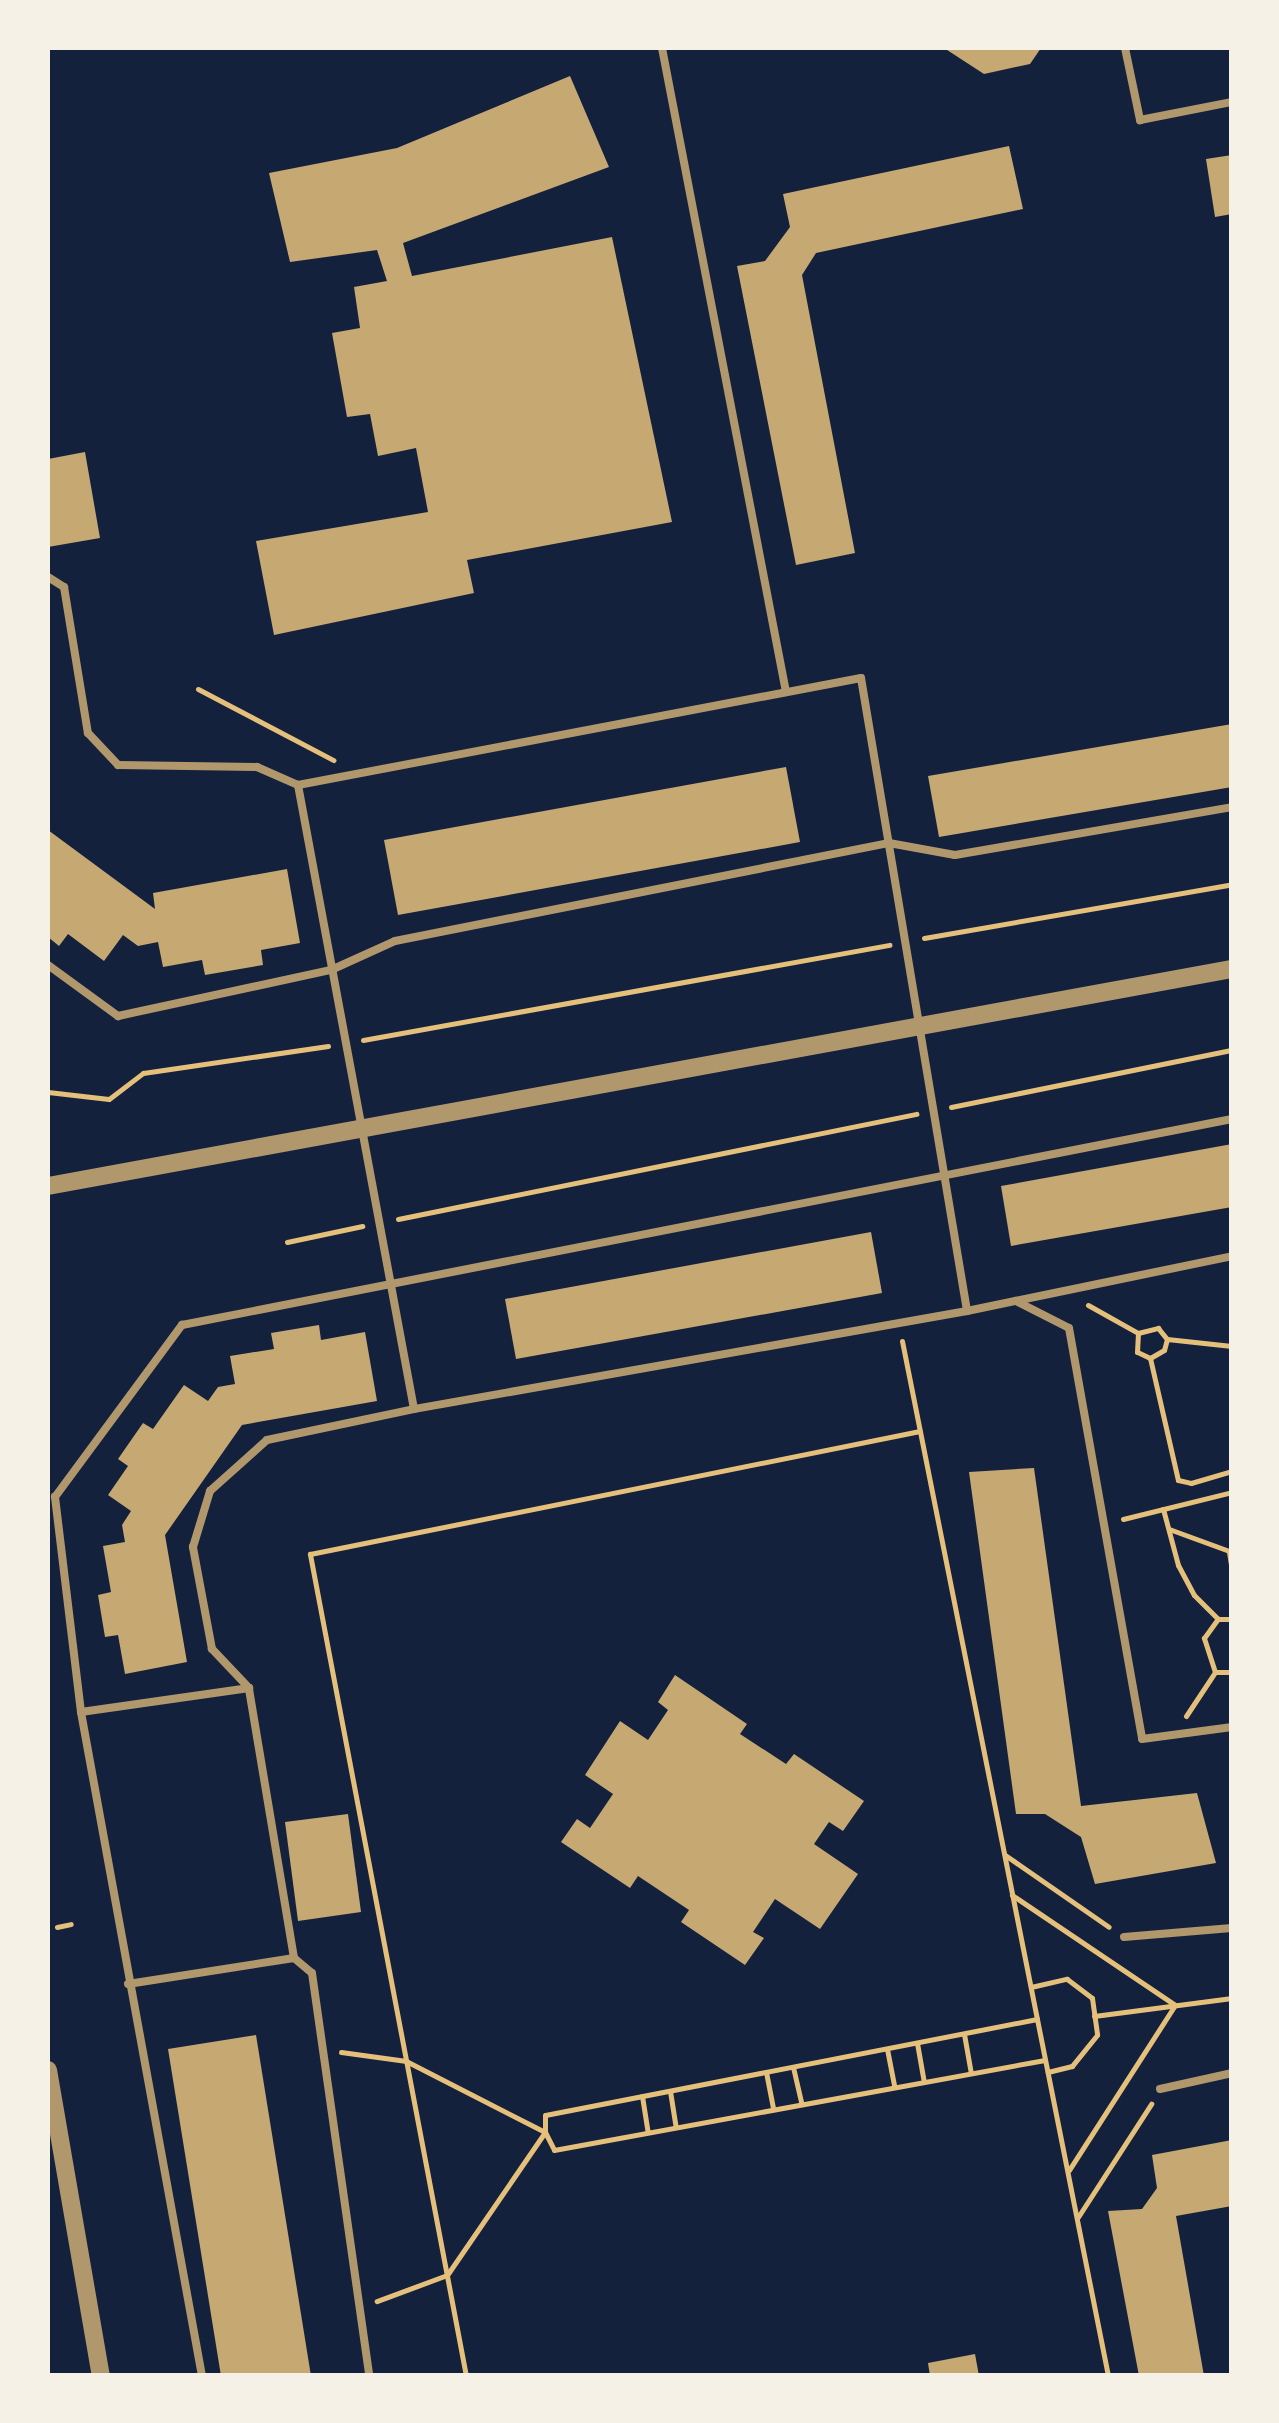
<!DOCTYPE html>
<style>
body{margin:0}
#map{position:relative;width:1279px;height:2423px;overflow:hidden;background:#14213d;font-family:Lato,sans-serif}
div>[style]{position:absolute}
.building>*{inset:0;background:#c6a872}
.path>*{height:5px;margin:-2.5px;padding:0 2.5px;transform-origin:2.5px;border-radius:2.5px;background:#e5c07b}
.service>*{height:8px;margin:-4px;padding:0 4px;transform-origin:4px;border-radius:4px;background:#b1986c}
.tertiary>*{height:18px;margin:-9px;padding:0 9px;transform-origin:9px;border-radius:9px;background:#b1986c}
span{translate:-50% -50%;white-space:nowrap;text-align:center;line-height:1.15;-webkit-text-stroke:8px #f6f1e7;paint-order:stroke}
.frame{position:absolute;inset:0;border:50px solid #f6f1e7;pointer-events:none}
</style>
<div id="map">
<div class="building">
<div style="clip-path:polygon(944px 48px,1041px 48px,1030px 64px,984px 74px)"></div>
<div style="clip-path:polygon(570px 76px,609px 167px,403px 243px,412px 276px,612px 237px,672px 522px,467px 560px,474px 593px,274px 635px,256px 541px,428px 512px,416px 448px,378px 456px,370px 414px,347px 417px,332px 333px,360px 328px,354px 287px,387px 281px,377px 250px,290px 262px,269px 173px,397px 148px)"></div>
<div style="clip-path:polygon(1009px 146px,1023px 209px,816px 253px,802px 275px,855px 553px,796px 565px,737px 266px,765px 261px,790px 227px,783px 194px)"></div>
<div style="clip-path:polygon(1232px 155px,1232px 214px,1215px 217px,1206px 159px)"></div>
<div style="clip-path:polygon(85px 452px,100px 538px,48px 547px,48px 459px)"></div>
<div style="clip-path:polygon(1232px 724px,1232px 787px,939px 837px,928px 776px)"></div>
<div style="clip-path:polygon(786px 767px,800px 842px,398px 915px,384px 840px)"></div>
<div style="clip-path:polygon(48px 830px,155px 909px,153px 893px,287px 869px,300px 943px,261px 950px,263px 965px,205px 975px,202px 960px,163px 967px,158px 942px,138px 946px,123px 935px,104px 961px,68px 934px,59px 946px,48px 937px)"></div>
<div style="clip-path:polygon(1232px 1144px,1232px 1207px,1011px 1246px,1001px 1186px)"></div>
<div style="clip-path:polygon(871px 1232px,882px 1293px,516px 1359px,505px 1299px)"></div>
<div style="clip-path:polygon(319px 1325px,321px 1340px,365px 1332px,377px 1401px,242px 1425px,165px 1535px,187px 1662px,125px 1674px,118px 1635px,105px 1637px,98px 1595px,111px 1592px,103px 1546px,125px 1542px,122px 1525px,131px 1511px,108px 1495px,128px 1466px,118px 1459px,143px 1423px,153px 1429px,184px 1385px,208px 1401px,218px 1387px,235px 1384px,230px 1356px,274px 1349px,271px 1333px)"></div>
<div style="clip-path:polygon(1034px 1468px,1081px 1806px,1197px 1793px,1216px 1863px,1095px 1884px,1081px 1837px,1045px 1814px,1016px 1814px,969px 1472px)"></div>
<div style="clip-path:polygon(675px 1675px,747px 1724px,740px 1734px,786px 1764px,794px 1754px,864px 1801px,843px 1831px,829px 1822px,814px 1844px,858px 1874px,820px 1929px,775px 1899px,753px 1932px,764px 1938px,745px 1965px,681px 1922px,689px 1910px,638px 1876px,630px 1888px,561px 1842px,577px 1819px,590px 1828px,613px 1794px,585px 1775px,620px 1721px,648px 1740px,668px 1710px,658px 1702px)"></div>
<div style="clip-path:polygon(348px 1814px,361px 1912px,298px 1921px,285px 1822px)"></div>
<div style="clip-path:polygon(256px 2035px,311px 2376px,221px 2376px,168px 2049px)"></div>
<div style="clip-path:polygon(1232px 2140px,1232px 2206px,1176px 2216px,1204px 2376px,1139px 2376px,1108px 2211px,1142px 2209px,1157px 2188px,1152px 2155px)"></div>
<div style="clip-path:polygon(975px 2354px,979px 2376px,930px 2376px,928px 2363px)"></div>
</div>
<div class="path">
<div style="left:198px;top:689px;width:153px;rotate:27.7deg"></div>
<div style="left:924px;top:938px;width:313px;rotate:-9.9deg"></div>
<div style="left:363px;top:1040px;width:535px;rotate:-10.24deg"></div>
<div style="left:48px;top:1092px;width:61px;rotate:6.5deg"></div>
<div style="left:109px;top:1099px;width:43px;rotate:-37.4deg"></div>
<div style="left:143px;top:1073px;width:187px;rotate:-8.3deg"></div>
<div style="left:951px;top:1107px;width:287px;rotate:-11.5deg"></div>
<div style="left:398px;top:1219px;width:529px;rotate:-11.46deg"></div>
<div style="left:287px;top:1242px;width:77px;rotate:-12deg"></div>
<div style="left:1088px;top:1305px;width:57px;rotate:29.2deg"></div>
<div style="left:1138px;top:1333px;width:21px;rotate:-14deg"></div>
<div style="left:1158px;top:1328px;width:14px;rotate:51deg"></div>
<div style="left:1167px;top:1339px;width:11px;rotate:105deg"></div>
<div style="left:1164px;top:1350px;width:16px;rotate:150deg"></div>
<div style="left:1150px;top:1358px;width:14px;rotate:-155deg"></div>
<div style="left:1137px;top:1352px;width:19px;rotate:-87deg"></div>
<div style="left:1167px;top:1339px;width:65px;rotate:6.1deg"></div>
<div style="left:902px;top:1341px;width:1055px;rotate:78.74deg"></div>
<div style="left:1150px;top:1358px;width:125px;rotate:77.1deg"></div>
<div style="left:1178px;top:1480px;width:13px;rotate:13deg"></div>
<div style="left:1191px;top:1483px;width:43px;rotate:-16.3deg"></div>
<div style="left:1163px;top:1509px;width:58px;rotate:75deg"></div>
<div style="left:1178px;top:1565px;width:34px;rotate:62deg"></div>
<div style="left:1194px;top:1595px;width:34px;rotate:45deg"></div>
<div style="left:1123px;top:1519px;width:112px;rotate:-13.9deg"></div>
<div style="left:1169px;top:1529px;width:67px;rotate:20.1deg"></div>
<div style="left:1229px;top:1552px;width:18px;rotate:81deg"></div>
<div style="left:1215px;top:1672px;width:36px;rotate:-108deg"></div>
<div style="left:1204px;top:1638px;width:24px;rotate:-54deg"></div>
<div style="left:1218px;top:1619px;width:14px"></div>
<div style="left:1215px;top:1672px;width:17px"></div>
<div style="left:1186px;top:1716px;width:53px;rotate:-56.6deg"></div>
<div style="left:1005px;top:1855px;width:126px;rotate:34.7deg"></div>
<div style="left:1012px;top:1895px;width:197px;rotate:34deg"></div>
<div style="left:1175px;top:2005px;width:196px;rotate:122.7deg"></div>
<div style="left:57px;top:1927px;width:14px;rotate:-12deg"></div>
<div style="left:1031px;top:1987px;width:37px;rotate:-13deg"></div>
<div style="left:1067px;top:1979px;width:31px;rotate:37deg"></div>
<div style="left:1092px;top:1998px;width:37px;rotate:82deg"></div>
<div style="left:1097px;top:2035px;width:40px;rotate:129deg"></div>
<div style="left:1072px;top:2066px;width:25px;rotate:166deg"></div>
<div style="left:1094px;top:2016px;width:139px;rotate:-7.4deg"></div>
<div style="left:1037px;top:2019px;width:501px;rotate:168.96deg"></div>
<div style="left:545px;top:2115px;width:17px;rotate:90deg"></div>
<div style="left:545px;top:2132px;width:20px;rotate:63deg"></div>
<div style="left:554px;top:2150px;width:499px;rotate:-10.4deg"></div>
<div style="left:964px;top:2034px;width:39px;rotate:80deg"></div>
<div style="left:917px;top:2043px;width:39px;rotate:80deg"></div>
<div style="left:887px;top:2049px;width:37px;rotate:79deg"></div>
<div style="left:341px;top:2052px;width:66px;rotate:7.9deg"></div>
<div style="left:406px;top:2061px;width:156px;rotate:27.1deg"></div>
<div style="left:545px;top:2132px;width:173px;rotate:124.4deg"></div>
<div style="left:447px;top:2275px;width:75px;rotate:159.6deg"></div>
<div style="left:793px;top:2067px;width:37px;rotate:77deg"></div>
<div style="left:766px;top:2072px;width:38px;rotate:79deg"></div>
<div style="left:670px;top:2091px;width:36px;rotate:81deg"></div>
<div style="left:642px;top:2096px;width:36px;rotate:81deg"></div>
<div style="left:1078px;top:2217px;width:135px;rotate:-57.1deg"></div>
<div style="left:466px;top:2376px;width:837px;rotate:-100.75deg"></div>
<div style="left:310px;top:1554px;width:622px;rotate:-11.4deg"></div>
</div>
<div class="service">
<div style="left:662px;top:48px;width:656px;rotate:79.1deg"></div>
<div style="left:1125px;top:48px;width:74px;rotate:78.2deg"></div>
<div style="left:1140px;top:120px;width:94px;rotate:-11.1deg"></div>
<div style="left:48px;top:577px;width:19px;rotate:32deg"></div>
<div style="left:64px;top:587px;width:148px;rotate:80.7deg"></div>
<div style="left:88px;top:733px;width:44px;rotate:46.8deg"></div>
<div style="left:118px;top:765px;width:139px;rotate:0.8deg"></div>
<div style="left:257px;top:767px;width:45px;rotate:23.7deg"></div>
<div style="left:861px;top:678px;width:642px;rotate:80.49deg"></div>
<div style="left:967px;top:1311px;width:562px;rotate:169.95deg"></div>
<div style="left:414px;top:1409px;width:635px;rotate:-100.53deg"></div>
<div style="left:298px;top:785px;width:573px;rotate:-10.76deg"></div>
<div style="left:48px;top:965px;width:87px;rotate:36.1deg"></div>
<div style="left:118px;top:1016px;width:218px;rotate:-12.2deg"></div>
<div style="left:331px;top:970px;width:70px;rotate:-24.4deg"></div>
<div style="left:395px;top:941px;width:504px;rotate:-11.22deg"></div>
<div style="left:889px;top:843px;width:67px;rotate:10.3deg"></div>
<div style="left:955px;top:855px;width:281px;rotate:-9.8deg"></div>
<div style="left:1016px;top:1301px;width:59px;rotate:27deg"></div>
<div style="left:1069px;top:1328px;width:417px;rotate:79.9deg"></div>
<div style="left:1142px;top:1739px;width:91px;rotate:-7.6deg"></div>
<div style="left:967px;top:1311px;width:271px;rotate:-11.7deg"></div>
<div style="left:81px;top:1712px;width:170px;rotate:-8.1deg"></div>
<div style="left:1124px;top:1937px;width:108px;rotate:-4.8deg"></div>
<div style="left:294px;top:1958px;width:274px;rotate:-99.5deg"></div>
<div style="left:249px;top:1688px;width:54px;rotate:-133.5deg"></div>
<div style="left:212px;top:1649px;width:104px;rotate:-100.6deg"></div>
<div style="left:193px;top:1547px;width:59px;rotate:-73.1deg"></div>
<div style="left:210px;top:1491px;width:76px;rotate:-41.8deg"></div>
<div style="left:267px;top:1440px;width:150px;rotate:-11.9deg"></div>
<div style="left:128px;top:1984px;width:168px;rotate:-8.9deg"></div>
<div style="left:294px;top:1958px;width:23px;rotate:40deg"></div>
<div style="left:312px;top:1973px;width:407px;rotate:81.9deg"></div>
<div style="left:1160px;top:2089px;width:74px;rotate:-12.5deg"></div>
<div style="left:202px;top:2376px;width:675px;rotate:-100.33deg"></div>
<div style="left:81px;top:1712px;width:217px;rotate:-96.9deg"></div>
<div style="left:55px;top:1497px;width:214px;rotate:-53.6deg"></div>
<div style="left:182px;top:1325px;width:1070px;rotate:-11.1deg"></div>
</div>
<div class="tertiary">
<div style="left:48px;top:1186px;width:1204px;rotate:-10.39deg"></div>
<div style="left:48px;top:2070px;width:311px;rotate:80.2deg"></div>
</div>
<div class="frame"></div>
</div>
